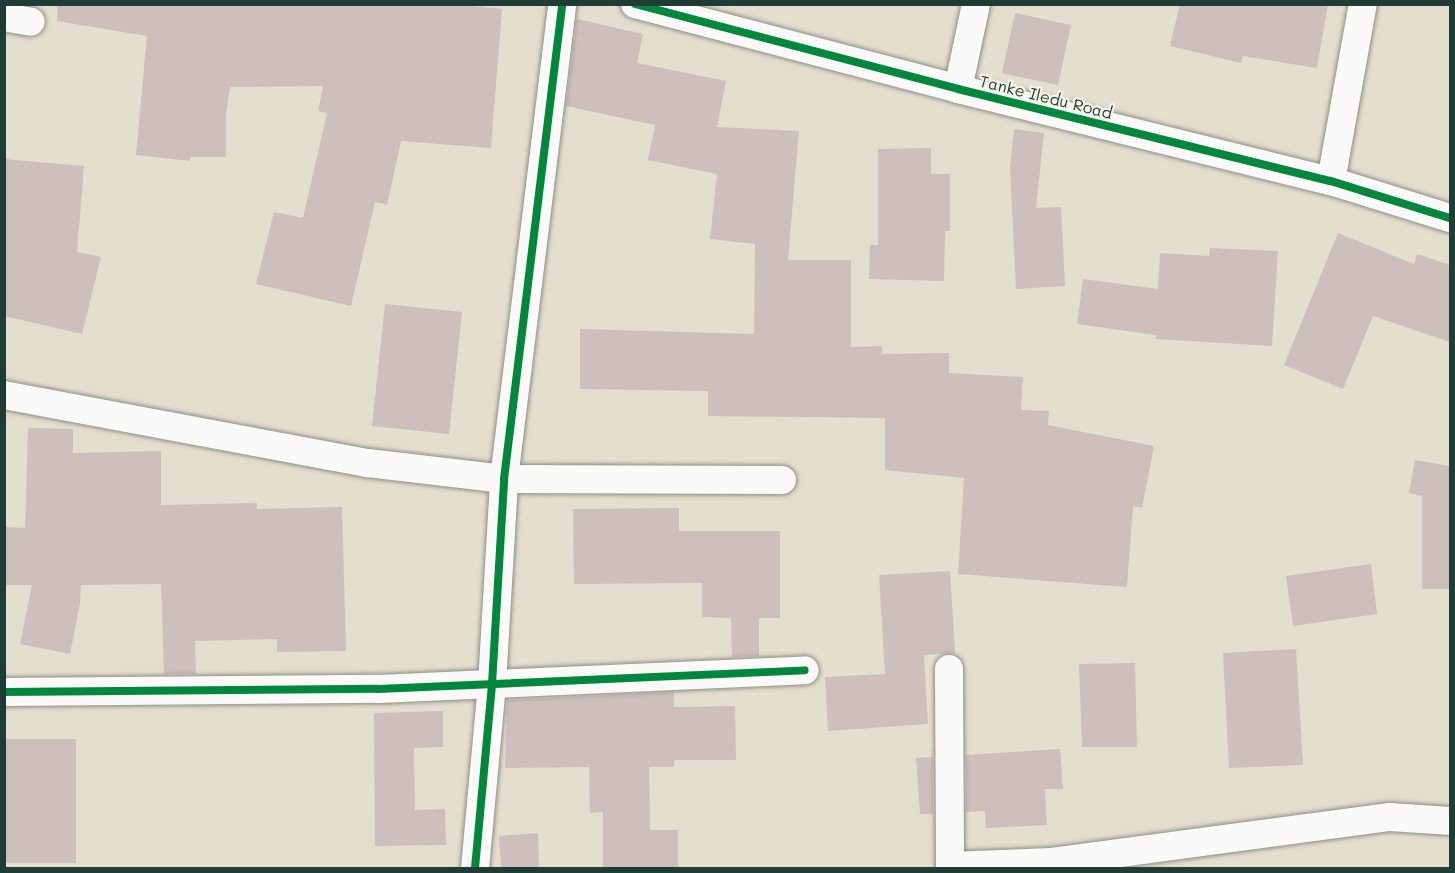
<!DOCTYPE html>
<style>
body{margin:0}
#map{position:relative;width:1455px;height:873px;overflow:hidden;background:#e4dece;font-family:Mali,sans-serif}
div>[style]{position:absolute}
.building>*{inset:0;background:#cdbfbc}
.roads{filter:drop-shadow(0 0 2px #8d8f85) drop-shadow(0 0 2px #8d8f85)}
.street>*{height:28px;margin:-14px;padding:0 14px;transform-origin:14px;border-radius:14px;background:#fbfaf8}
.cycleway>*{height:8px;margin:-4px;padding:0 4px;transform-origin:4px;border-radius:4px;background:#00873e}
span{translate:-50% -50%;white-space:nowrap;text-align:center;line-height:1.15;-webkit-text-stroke:4.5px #f7f3e8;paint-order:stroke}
.street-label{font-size:16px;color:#1f3d34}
.frame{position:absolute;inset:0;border:6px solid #1f3d34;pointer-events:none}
</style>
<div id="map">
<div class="building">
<div style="clip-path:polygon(58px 4px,451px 4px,502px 9px,491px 148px,401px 141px,387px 205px,375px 202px,351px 306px,256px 284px,274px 212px,303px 218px,327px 113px,318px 111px,323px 86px,230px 87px,226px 115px,226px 157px,190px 157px,190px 161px,136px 155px,147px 36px,57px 21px)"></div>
<div style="clip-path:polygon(1180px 4px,1328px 4px,1317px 68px,1243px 56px,1241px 63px,1170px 46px)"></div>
<div style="clip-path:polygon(1015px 13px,1071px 25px,1058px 85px,1002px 73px)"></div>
<div style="clip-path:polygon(577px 19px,643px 34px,637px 63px,726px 81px,717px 127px,799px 131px,788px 260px,851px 260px,851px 347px,882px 346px,882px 354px,949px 353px,949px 373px,1023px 377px,1021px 410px,1049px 411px,1048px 425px,1154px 446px,1142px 508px,1133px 506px,1127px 587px,958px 574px,964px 478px,885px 470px,885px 418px,708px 416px,708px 391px,580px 389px,580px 329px,754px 334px,755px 244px,710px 239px,717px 174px,648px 160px,655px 125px,566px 106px)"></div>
<div style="clip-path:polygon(1014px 129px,1044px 133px,1036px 208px,1061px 207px,1065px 286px,1016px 289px,1010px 168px)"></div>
<div style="clip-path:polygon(931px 148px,931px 174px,950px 174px,950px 231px,945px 231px,944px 281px,869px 279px,870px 245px,878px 245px,878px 149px)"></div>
<div style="clip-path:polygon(4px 159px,84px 166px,77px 252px,101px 257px,82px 334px,4px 316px)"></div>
<div style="clip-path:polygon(1338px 233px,1414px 264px,1417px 254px,1450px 265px,1450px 342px,1373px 316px,1343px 389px,1284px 365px)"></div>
<div style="clip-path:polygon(1210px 248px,1278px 251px,1272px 346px,1156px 339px,1156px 335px,1077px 324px,1083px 279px,1158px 289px,1160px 253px,1209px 256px)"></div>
<div style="clip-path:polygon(385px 304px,462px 312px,449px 434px,372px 426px)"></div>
<div style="clip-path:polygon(28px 428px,73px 429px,73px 453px,161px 451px,161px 505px,257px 503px,257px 509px,342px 507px,346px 651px,277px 652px,277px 639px,195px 641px,196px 674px,164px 674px,161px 584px,81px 585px,80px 603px,70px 654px,20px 644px,32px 585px,4px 585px,4px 527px,25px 528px)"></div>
<div style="clip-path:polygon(1415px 460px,1450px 466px,1450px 589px,1422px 589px,1422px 496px,1409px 493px)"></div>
<div style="clip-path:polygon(679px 508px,679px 531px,780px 531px,780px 618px,759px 618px,759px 656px,732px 657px,731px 618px,702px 617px,702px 583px,574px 584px,573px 509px)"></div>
<div style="clip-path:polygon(1371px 564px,1377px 614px,1293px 626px,1286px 576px)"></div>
<div style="clip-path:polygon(950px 571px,955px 653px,924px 655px,928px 724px,828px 731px,825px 677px,885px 674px,879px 575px)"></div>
<div style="clip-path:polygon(1296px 649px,1303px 765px,1229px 768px,1223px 653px)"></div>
<div style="clip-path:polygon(1135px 663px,1137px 747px,1082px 747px,1079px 664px)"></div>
<div style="clip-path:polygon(674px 692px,674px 707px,735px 706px,736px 760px,674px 760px,674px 767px,649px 767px,650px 830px,678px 830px,678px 868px,603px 868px,603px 812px,590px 813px,589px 767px,505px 768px,507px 700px)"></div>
<div style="clip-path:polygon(443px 711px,443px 747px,414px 748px,415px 810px,445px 809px,446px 845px,375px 846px,374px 713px)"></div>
<div style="clip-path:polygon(4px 739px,76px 739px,76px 863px,4px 863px)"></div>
<div style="clip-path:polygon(1060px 749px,1063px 789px,1045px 789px,1047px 825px,986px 828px,985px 811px,966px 812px,966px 755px)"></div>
<div style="clip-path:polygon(933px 757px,933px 814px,920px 814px,916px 758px)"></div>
<div style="clip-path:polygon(538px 833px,539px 868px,501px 868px,499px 836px)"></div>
</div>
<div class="roads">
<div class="street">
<div style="left:635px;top:4px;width:334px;rotate:14.7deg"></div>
<div style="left:958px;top:89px;width:384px;rotate:13.9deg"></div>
<div style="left:1331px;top:181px;width:125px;rotate:17.3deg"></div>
<div style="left:4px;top:17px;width:27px;rotate:10deg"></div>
<div style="left:958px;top:89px;width:87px;rotate:-78deg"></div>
<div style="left:1331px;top:181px;width:180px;rotate:-79.8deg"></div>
<div style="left:4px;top:395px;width:370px;rotate:10.6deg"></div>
<div style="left:368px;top:463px;width:137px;rotate:6.7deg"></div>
<div style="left:504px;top:479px;width:278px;rotate:0.2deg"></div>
<div style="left:949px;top:669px;width:199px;rotate:89.7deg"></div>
<div style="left:4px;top:692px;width:374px;rotate:-0.5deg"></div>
<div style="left:378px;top:689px;width:427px;rotate:-2.5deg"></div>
<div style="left:950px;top:866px;width:102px;rotate:-2.2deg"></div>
<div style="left:1052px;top:862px;width:341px;rotate:-7.6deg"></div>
<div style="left:1390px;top:817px;width:60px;rotate:3.8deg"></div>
<div style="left:475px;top:868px;width:185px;rotate:-84.7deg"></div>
<div style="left:492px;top:684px;width:205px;rotate:-86.6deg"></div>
<div style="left:504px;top:479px;width:479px;rotate:-83deg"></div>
</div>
</div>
<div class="cycleway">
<div style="left:635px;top:4px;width:334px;rotate:14.7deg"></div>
<div style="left:958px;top:89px;width:384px;rotate:13.9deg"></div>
<div style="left:1331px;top:181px;width:125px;rotate:17.3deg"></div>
<div style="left:4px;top:692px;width:374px;rotate:-0.5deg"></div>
<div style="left:378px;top:689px;width:427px;rotate:-2.5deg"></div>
<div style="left:475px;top:868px;width:185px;rotate:-84.7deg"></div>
<div style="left:492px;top:684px;width:205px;rotate:-86.6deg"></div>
<div style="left:504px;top:479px;width:479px;rotate:-83deg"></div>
</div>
<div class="street-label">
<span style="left:1046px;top:97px;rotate:14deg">Tanke Iledu Road</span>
</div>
<div class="frame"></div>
</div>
